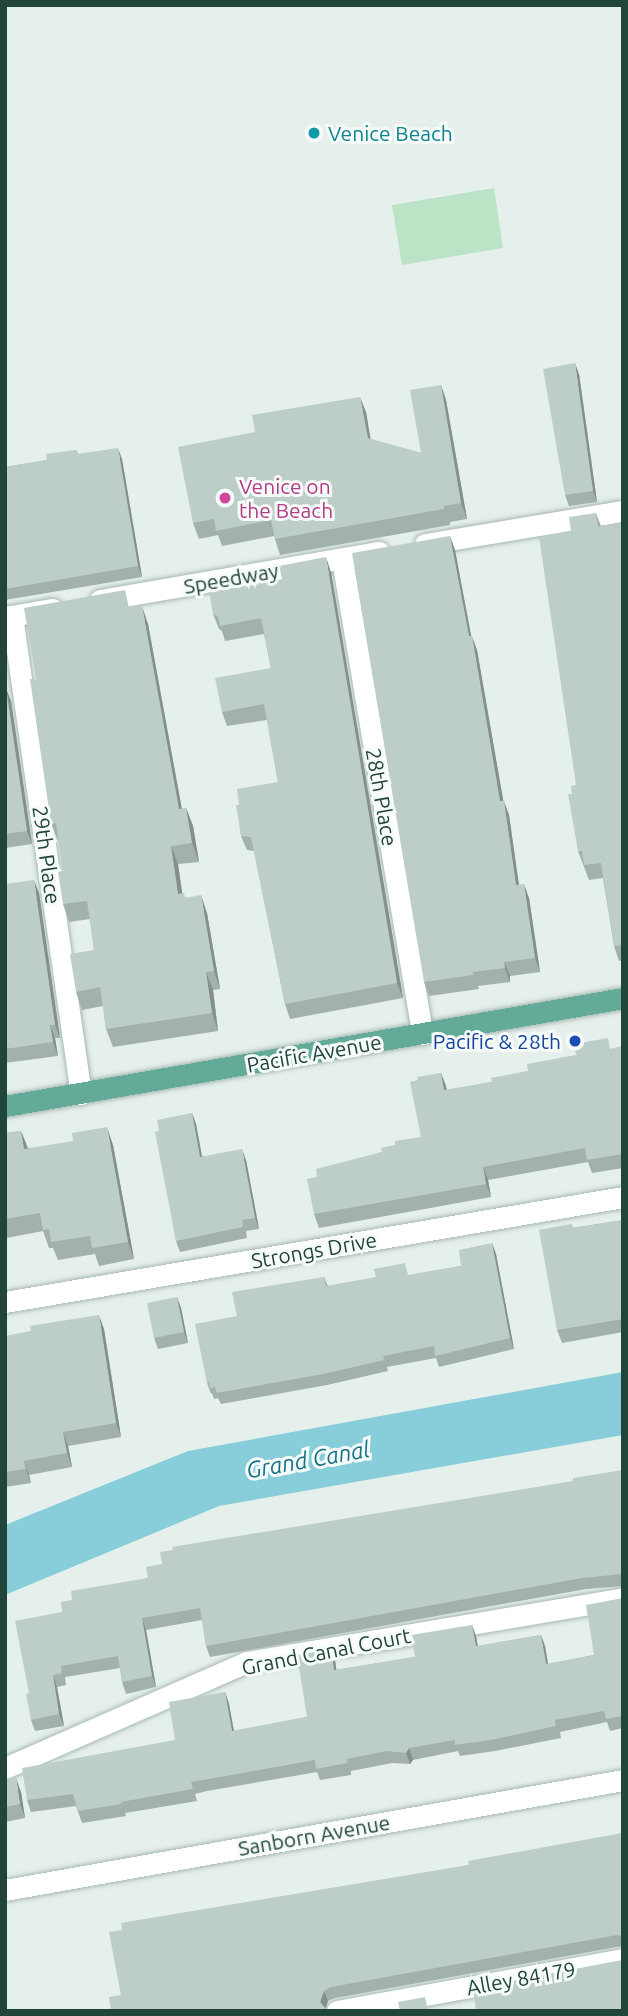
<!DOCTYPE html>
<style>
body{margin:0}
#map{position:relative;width:628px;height:2016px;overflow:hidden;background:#e5efeb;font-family:Ubuntu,sans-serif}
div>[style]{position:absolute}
.green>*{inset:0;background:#bbe3c6}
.water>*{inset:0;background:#87cdda}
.roads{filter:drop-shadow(0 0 2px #a6b8b3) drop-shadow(0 0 2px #a6b8b3)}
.minor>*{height:21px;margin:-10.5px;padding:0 10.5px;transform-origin:10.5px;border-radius:10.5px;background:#fff}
.major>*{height:21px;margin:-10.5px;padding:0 10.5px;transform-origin:10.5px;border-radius:10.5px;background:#64aa98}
.wall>*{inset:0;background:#a2b1ab}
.shaded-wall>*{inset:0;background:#84908b}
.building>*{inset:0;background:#bccec7}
.dots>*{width:19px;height:19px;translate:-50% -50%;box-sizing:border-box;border:4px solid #f6fbf9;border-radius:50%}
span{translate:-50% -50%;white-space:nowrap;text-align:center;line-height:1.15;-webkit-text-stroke:6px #f6fbf9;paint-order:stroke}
.culture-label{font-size:21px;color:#0d838f}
.left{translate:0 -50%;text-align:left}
.hotel-label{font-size:21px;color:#b23c85}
.street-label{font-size:21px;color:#21443b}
.transit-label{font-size:21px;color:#164399}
.right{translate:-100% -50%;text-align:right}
.water-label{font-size:23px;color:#137488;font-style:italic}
.frame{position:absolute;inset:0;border:7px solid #21443b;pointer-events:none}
</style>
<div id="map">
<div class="green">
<div style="clip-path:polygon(494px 188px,503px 248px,402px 265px,392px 205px)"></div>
</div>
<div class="water">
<div style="clip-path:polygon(623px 1372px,623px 1435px,219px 1506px,5px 1595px,5px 1525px,188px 1451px)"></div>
</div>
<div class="roads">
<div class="minor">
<div style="left:425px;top:544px;width:201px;rotate:-9.5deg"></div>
<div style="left:342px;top:559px;width:482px;rotate:80.4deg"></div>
<div style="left:100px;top:600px;width:283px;rotate:-9.8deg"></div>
<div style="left:12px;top:616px;width:483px;rotate:81.8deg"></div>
<div style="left:5px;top:617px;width:48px;rotate:-9.7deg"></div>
<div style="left:5px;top:1302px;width:627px;rotate:-9.64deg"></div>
<div style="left:5px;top:1768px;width:263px;rotate:-23.7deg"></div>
<div style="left:246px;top:1662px;width:382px;rotate:-9.6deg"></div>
<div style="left:5px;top:1890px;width:628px;rotate:-10.09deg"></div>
<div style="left:337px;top:2011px;width:291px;rotate:-10.3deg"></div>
</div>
<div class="major">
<div style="left:5px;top:1106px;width:627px;rotate:-9.91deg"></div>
</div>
</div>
<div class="wall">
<div style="clip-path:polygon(579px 374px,597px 502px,569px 506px,565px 495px)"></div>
<div style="clip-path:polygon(441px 385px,446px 400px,467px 519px,450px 522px,450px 525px,280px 555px,274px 536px,222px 546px,218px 535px,199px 539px,193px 523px,255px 432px,366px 412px,370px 439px,421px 453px)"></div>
<div style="clip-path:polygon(76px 450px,78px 454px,122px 459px,142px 577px,5px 600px,5px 467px,47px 460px)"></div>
<div style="clip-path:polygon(596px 513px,601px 526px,623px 522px,623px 960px,619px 961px,614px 946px,603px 878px,589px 880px,578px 851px,572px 794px,576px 785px,571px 531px)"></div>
<div style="clip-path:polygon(450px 536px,455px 550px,471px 636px,477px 650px,503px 801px,509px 815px,519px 885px,529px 898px,540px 972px,510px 976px,510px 982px,478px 986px,479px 989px,429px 996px,424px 982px)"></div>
<div style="clip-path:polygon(331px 572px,403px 998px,290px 1019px,285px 1004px,254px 851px,247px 850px,241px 836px,239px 805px,278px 782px,267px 720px,227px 726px,222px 712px,271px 668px,264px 634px,225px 641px,222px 631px,219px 629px,213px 614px)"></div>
<div style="clip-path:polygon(131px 608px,148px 624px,182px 809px,186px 808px,193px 826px,199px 862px,178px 864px,182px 893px,186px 898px,207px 913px,220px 989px,213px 990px,218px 1031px,113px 1047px,106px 1029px,103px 1006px,82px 1010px,76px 992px,94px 950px,90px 919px,69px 922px,63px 904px,63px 871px,59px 842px,51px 824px,36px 679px)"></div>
<div style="clip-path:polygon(5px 688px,11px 701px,32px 844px,5px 848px)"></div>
<div style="clip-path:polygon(5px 880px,6px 884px,39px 893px,60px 1038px,55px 1038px,58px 1056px,5px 1063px)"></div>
<div style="clip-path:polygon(623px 1046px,623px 1168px,592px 1173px,588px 1162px,488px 1180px,491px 1197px,319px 1228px,314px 1214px,317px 1177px,382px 1152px,395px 1145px,421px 1137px,418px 1080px,441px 1073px,447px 1090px,492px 1082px,528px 1071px)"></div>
<div style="clip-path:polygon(192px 1113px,196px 1124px,202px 1156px,246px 1160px,259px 1229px,246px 1231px,247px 1238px,180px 1252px,176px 1241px,159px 1131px)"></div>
<div style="clip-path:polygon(21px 1131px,28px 1148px,113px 1145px,134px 1259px,99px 1266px,95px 1254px,58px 1260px,53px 1248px,49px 1248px,43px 1231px,6px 1238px,5px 1235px,5px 1133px)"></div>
<div style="clip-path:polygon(623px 1220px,623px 1332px,562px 1343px,557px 1330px,571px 1224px,573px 1228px)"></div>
<div style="clip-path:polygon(492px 1243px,496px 1254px,514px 1349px,439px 1367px,436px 1358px,387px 1367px,388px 1371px,327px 1385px,221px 1404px,218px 1398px,214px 1399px,212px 1393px,211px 1394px,207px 1383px,237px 1316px,324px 1277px,328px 1286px,410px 1275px,461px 1266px)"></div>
<div style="clip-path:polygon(177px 1297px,181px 1308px,188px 1343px,158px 1349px,154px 1338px)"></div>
<div style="clip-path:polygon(104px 1329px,121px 1437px,68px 1446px,72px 1467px,29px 1475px,31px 1483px,5px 1487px,5px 1336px)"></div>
<div style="clip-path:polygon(623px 1470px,623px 1586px,586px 1589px,210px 1657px,206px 1646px,202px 1620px,146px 1630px,156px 1687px,126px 1694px,122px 1682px,120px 1668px,65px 1677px,66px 1685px,57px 1687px,64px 1726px,35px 1731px,31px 1720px,29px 1693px,62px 1612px,72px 1600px,148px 1578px)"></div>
<div style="clip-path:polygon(623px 1598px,623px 1728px,610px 1731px,607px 1722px,560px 1732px,561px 1738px,495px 1751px,460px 1756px,458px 1751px,413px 1760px,410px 1764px,392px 1763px,351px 1771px,351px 1775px,320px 1780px,317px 1772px,207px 1791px,195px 1794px,197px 1801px,125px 1813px,126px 1816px,82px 1823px,76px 1806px,31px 1812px,27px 1800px,175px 1740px,225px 1692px,229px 1704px,234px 1731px,307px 1717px,335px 1660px,336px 1670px,415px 1657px,472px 1625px,476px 1636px,478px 1646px,541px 1635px,545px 1646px,548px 1664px,594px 1655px)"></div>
<div style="clip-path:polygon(5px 1779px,21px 1792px,25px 1818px,5px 1822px)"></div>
<div style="clip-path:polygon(623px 1833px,623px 1946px,335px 1998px,328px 2001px,121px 1995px,122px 1930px,469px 1865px)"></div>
</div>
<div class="shaded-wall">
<div style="clip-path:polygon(575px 363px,579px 374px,597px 502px,593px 491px)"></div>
<div style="clip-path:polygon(441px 385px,446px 400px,467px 519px,461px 503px)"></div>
<div style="clip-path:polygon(360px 397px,366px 412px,373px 453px,368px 438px)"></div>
<div style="clip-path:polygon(118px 448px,122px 459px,142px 577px,138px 566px)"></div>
<div style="clip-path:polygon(450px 536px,455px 550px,474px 651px,469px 636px)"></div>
<div style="clip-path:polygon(326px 557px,331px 572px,403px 998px,397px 983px)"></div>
<div style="clip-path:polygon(142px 606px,148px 624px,185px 827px,179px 809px)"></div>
<div style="clip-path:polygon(472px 636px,477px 650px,506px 816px,500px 801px)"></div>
<div style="clip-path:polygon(6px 688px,11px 701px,32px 844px,27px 831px)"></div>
<div style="clip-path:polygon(504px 801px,509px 815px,521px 900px,516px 885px)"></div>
<div style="clip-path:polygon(186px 808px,193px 826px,199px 862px,192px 843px)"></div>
<div style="clip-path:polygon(171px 846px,178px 864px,185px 912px,178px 894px)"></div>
<div style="clip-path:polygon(34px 880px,39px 893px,60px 1038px,55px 1025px)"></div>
<div style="clip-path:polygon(524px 884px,529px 898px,540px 972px,535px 958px)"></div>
<div style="clip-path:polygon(201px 895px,207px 913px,220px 989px,214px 971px)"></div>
<div style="clip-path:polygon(504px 962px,510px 976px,510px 982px,505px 968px)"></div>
<div style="clip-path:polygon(206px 972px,213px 990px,218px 1031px,212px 1013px)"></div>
<div style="clip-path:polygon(50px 1025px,55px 1038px,58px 1056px,53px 1042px)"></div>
<div style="clip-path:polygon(441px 1073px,446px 1086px,449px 1104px,444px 1090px)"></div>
<div style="clip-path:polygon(192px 1113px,196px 1124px,204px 1168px,200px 1157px)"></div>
<div style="clip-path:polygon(107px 1127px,113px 1145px,134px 1259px,128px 1242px)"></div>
<div style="clip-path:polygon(21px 1131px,28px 1149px,24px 1149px)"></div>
<div style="clip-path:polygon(242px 1149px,246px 1160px,259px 1229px,255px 1218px)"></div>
<div style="clip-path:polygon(483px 1167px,488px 1180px,491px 1197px,486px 1184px)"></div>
<div style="clip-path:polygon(492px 1243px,496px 1254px,514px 1349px,510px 1338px)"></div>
<div style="clip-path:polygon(177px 1297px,181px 1308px,188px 1343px,184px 1332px)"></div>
<div style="clip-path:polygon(99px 1315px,104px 1329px,121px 1437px,116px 1423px)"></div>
<div style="clip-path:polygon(63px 1432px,68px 1446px,72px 1467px,67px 1453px)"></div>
<div style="clip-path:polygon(24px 1461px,29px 1475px,31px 1483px,26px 1469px)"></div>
<div style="clip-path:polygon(142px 1618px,146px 1630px,156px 1687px,152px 1676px)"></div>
<div style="clip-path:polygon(472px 1625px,476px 1636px,480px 1658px,476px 1646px)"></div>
<div style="clip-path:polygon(541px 1635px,545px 1646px,550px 1676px,546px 1664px)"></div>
<div style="clip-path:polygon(331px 1649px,335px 1660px,338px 1681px,334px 1670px)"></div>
<div style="clip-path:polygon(53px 1675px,57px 1687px,64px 1726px,59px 1714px)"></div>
<div style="clip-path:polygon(225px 1692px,229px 1704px,236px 1743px,232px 1731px)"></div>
<div style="clip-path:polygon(409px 1748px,413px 1760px,410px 1764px,406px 1753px)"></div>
<div style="clip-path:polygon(16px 1778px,21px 1792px,25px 1818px,20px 1804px)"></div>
<div style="clip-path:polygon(324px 1991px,328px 2001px,325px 2011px,320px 2002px)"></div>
</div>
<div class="building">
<div style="clip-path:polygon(575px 363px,593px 491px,565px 495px,543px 369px)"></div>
<div style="clip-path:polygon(441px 385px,461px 503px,444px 506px,444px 509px,275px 539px,271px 520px,216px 531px,214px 519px,193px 523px,178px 447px,255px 432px,252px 415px,360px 397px,368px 438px,421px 453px,410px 390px)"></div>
<div style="clip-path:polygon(118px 448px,138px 566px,5px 589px,5px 467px,47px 460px,46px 454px,76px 450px,77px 454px)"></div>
<div style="clip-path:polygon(596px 513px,598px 527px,623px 522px,623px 945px,614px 946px,601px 863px,584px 865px,582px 851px,578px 851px,568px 794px,572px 794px,571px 786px,576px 785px,539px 537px,571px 531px,569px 517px)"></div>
<div style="clip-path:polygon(450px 536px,469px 636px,472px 636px,500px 801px,504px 801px,516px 885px,524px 884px,535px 958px,504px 962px,505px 968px,473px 972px,473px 975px,424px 982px,352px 553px)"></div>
<div style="clip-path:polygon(326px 557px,397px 983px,285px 1004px,251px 837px,241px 836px,236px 805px,239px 805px,237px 789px,278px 782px,264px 704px,222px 712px,215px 678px,271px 668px,261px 618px,220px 626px,218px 617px,213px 614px,209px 592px,282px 579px,279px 566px)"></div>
<div style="clip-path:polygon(125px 590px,129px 608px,142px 606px,179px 809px,186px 808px,192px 843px,171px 846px,178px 894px,184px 893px,185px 898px,201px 895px,214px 971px,206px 972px,212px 1013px,106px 1029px,100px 987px,76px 992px,70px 954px,94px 950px,87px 901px,63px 904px,58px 872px,63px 871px,56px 823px,51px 824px,30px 679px,36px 679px,24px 608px)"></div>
<div style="clip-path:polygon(5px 688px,6px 688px,27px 831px,5px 834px)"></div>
<div style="clip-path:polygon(34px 880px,55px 1025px,50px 1025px,53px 1042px,5px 1049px,5px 884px)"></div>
<div style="clip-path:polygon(608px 1038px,610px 1049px,623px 1046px,623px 1154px,587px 1160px,585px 1148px,483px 1167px,486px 1184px,314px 1214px,307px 1179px,317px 1177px,316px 1169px,382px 1152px,381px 1148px,395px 1145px,395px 1141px,421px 1137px,410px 1082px,418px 1080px,417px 1077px,441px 1073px,444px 1090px,492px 1082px,491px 1078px,528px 1071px,527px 1064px,576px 1055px,574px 1044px)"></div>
<div style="clip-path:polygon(192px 1113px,200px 1157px,242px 1149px,255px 1218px,242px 1220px,243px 1227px,176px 1241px,155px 1132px,159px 1131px,157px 1120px)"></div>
<div style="clip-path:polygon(107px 1127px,128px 1242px,92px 1248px,90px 1236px,51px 1242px,49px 1229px,43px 1230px,40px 1213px,5px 1219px,5px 1133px,21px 1131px,24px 1149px,73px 1141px,72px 1133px)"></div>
<div style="clip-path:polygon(623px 1220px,623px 1319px,557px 1330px,539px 1230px,571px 1224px,572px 1228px)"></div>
<div style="clip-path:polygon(492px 1243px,510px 1338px,435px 1356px,434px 1346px,383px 1356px,384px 1360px,323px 1374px,217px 1393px,215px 1387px,210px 1388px,209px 1382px,207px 1383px,195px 1324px,237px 1316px,232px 1292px,324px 1277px,326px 1286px,376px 1277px,374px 1269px,405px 1263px,408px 1275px,461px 1266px,459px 1250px)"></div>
<div style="clip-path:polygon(177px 1297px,184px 1332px,154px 1338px,147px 1303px)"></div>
<div style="clip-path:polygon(99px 1315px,116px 1423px,63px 1432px,67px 1453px,24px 1461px,26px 1469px,5px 1472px,5px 1336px,31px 1331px,30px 1326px)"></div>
<div style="clip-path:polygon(623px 1470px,623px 1574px,582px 1578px,206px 1646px,200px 1608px,142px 1618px,152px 1676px,122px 1682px,118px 1656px,61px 1666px,62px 1673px,53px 1675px,59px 1714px,31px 1720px,26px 1694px,29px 1693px,15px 1621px,62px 1612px,61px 1602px,72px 1600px,71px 1591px,148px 1578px,146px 1567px,162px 1564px,160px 1552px,173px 1550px,172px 1547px,573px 1481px,573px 1478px)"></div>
<div style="clip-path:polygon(623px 1598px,623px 1716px,606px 1719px,604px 1711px,555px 1720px,556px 1726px,491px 1740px,455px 1745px,455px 1740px,409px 1748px,406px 1753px,387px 1751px,347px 1759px,347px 1763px,316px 1769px,315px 1760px,203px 1780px,191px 1782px,193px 1789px,121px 1802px,121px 1804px,78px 1811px,73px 1794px,27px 1800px,22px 1768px,175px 1740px,169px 1702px,225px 1692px,232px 1731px,307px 1717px,297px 1655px,331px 1649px,334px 1670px,415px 1657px,411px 1635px,472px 1625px,476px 1646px,541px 1635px,546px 1664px,594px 1655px,586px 1605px)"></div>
<div style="clip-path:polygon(16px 1778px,20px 1804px,5px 1807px,5px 1779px)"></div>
<div style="clip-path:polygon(623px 1833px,623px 1936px,617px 1935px,331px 1987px,324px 1991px,320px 2002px,328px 2011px,111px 2011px,109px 1997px,121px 1995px,109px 1932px,122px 1930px,121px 1923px,469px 1865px,468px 1861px)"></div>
<div style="clip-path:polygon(623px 1960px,623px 2011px,476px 2011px,473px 1988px)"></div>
<div style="clip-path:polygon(425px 1997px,428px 2011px,400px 2011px,398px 2002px)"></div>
</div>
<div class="dots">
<div style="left:314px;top:133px;background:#0f9aa8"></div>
<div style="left:225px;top:498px;background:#d1479c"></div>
<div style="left:575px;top:1041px;background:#1a4fb4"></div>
</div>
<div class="culture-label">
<span class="left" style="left:328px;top:133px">Venice Beach</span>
</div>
<div class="hotel-label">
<span class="left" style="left:239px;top:498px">Venice on<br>the Beach</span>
</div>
<div class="street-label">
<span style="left:231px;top:578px;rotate:-10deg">Speedway</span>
<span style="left:382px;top:797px;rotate:80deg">28th Place</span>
<span style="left:47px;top:855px;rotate:82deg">29th Place</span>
<span style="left:314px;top:1053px;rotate:-10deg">Pacific Avenue</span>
<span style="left:314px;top:1250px;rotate:-10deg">Strongs Drive</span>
<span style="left:326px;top:1651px;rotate:-11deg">Grand Canal Court</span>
<span style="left:314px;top:1835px;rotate:-10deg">Sanborn Avenue</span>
<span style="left:521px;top:1978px;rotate:-10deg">Alley 84179</span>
</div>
<div class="transit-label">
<span class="right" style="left:561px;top:1041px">Pacific &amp; 28th</span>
</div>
<div class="water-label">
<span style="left:308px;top:1460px;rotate:-10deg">Grand Canal</span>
</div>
<div class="frame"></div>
</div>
